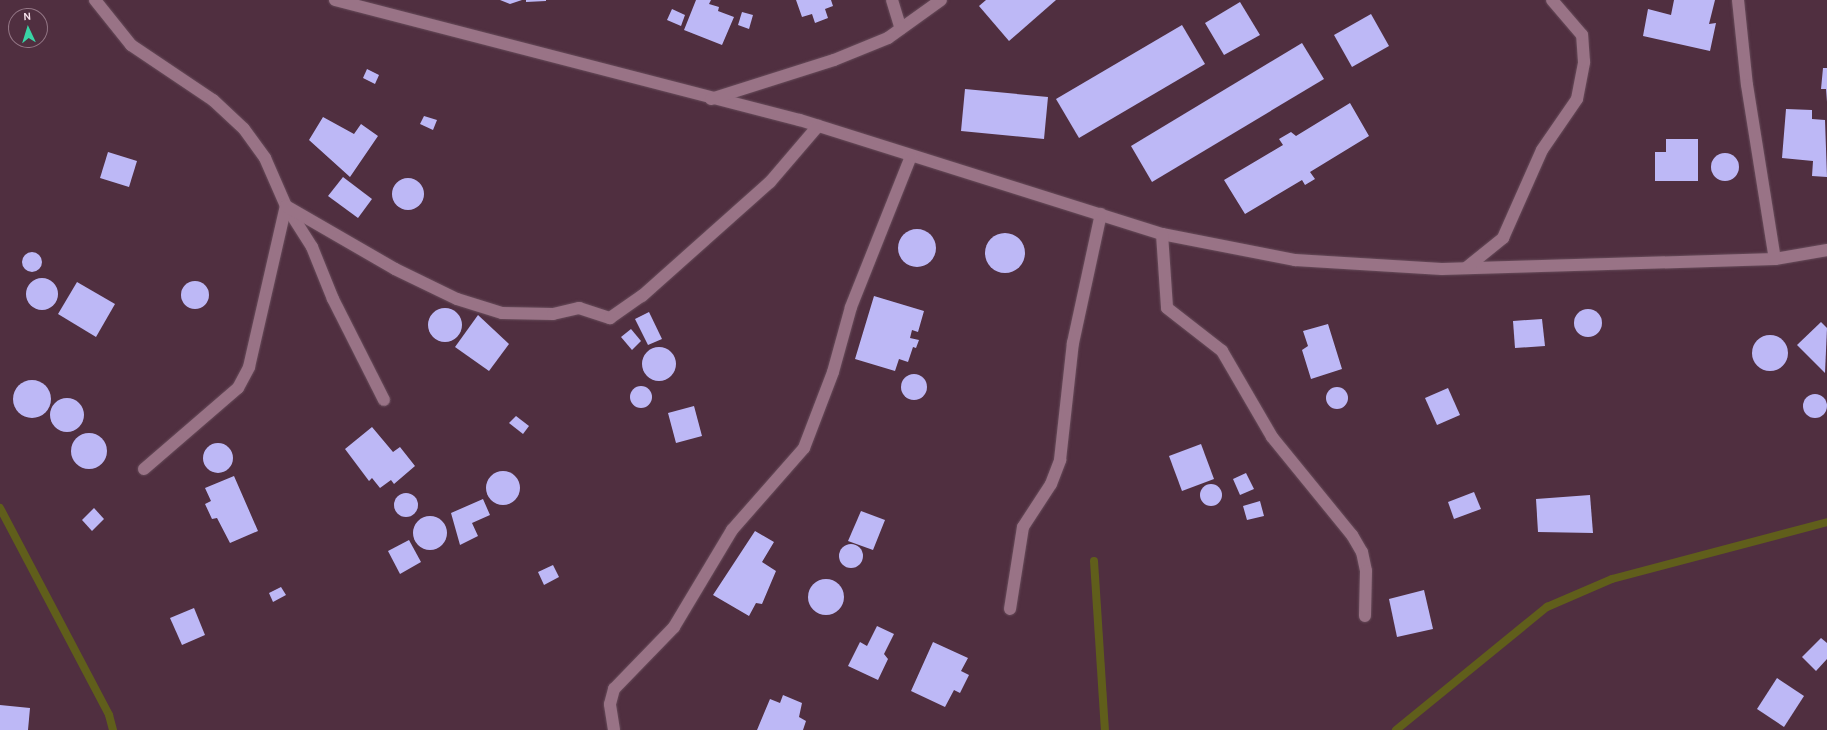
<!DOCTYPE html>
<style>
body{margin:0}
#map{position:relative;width:1827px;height:730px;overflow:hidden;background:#502f40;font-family:Karla,sans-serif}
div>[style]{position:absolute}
.stream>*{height:8px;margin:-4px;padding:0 4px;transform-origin:4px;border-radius:4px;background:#605e1b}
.building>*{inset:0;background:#bdb8f6}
.round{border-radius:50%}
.roads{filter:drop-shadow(0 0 1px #674c5a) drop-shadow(0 0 1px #674c5a)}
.minor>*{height:12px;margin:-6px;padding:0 6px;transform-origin:6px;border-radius:6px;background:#997386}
span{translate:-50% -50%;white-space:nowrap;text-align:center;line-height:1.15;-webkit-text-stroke:4px #502f40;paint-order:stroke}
.north{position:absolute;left:8px;top:8px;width:40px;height:40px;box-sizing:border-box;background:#502f40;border:1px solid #947786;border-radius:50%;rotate:356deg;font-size:11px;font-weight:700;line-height:16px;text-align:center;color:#f9e4ee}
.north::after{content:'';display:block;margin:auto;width:14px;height:18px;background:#39d4a5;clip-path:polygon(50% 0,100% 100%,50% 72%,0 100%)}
</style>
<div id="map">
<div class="stream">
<div style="left:0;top:508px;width:234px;rotate:62.2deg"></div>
<div style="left:109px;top:715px;width:16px;rotate:75deg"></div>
<div style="left:1094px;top:561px;width:169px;rotate:86.3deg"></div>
<div style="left:1396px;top:730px;width:195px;rotate:-39.2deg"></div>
<div style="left:1547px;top:607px;width:71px;rotate:-23.3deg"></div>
<div style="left:1612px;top:579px;width:222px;rotate:-14.8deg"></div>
</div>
<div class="building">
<div style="clip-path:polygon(500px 0,522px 0,510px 4px)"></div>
<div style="clip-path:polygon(526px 0,546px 0,546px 1px,526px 2px)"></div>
<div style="clip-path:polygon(696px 0,711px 0,709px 4px,719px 7px,718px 11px,734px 17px,722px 45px,684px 30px)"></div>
<div style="clip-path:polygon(796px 0,831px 0,833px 6px,825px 9px,828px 18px,815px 23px,812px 14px,802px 17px)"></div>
<div style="clip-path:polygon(986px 0,1056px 0,1009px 41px,979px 6px)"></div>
<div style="clip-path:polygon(1674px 0,1715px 0,1709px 24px,1716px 23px,1710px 51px,1643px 36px,1648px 9px,1671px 15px)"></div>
<div style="clip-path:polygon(1240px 2px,1260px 35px,1224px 55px,1205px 23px)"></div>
<div style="clip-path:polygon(672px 9px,685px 15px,681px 26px,667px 20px)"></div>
<div style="clip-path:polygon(742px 12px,753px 15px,749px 29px,738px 25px)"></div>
<div style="clip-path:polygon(1371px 14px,1389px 46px,1352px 67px,1334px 35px)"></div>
<div style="clip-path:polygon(1182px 25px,1205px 64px,1079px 138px,1056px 99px)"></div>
<div style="clip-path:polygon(1302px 43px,1324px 79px,1152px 182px,1131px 146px)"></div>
<div style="clip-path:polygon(1823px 68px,1827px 68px,1827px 102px,1826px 89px,1821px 89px)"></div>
<div style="clip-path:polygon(367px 69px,379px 75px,375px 84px,363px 78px)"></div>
<div style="clip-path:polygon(965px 89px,1048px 97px,1044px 139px,961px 131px)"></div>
<div style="clip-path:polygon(1350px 103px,1369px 136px,1310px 172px,1315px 179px,1305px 185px,1302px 180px,1245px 214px,1224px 180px,1283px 145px,1279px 139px,1291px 132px,1296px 136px)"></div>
<div style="clip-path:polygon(1786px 109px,1812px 110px,1812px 119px,1825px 120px,1827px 177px,1812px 176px,1813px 161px,1782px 158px)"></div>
<div style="clip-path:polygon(424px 116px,437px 120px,433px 130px,420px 124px)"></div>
<div style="clip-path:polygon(323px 117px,354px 134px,361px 124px,378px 136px,350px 177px,309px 140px)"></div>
<div style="clip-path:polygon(1666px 139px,1698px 139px,1698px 181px,1655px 181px,1655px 152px,1666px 152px)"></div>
<div style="clip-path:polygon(108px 152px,137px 161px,129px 187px,100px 178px)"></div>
<div class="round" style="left:1711px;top:153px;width:28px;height:28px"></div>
<div style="clip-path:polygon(343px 177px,372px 199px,358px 218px,328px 196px)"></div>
<div class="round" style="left:392px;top:178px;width:32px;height:32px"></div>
<div class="round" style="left:898px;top:229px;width:38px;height:38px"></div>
<div class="round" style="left:985px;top:233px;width:40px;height:40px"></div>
<div class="round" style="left:22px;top:252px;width:20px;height:20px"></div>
<div class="round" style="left:26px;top:278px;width:32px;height:32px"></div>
<div class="round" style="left:181px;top:281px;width:28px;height:28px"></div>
<div style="clip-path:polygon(77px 282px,115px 304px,96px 337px,58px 314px)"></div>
<div style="clip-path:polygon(874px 296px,924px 311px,918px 332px,912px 330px,910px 338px,919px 340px,916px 348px,913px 347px,908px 362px,899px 359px,895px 371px,855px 359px)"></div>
<div class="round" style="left:428px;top:308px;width:34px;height:34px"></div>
<div class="round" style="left:1574px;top:309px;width:28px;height:28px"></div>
<div style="clip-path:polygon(649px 312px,662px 339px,648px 345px,635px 319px)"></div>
<div style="clip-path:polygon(478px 315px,509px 344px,489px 371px,455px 347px)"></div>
<div style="clip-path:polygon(1542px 319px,1545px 346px,1515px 348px,1513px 321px)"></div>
<div style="clip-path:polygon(1821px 322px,1827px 328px,1825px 373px,1797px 345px)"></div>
<div style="clip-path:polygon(1328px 324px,1342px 369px,1311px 379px,1302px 350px,1308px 346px,1303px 331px)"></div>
<div style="clip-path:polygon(631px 329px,641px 341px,632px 350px,621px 337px)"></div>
<div class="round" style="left:1752px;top:335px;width:36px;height:36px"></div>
<div class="round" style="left:642px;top:347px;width:34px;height:34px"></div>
<div class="round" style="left:901px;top:374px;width:26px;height:26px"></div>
<div class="round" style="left:13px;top:380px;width:38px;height:38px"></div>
<div class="round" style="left:630px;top:386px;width:22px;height:22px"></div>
<div class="round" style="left:1326px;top:387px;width:22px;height:22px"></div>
<div style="clip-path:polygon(1448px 388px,1460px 415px,1437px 425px,1425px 398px)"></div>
<div class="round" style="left:1803px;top:394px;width:24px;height:24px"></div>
<div class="round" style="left:50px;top:398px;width:34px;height:34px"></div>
<div style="clip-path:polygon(694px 406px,702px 436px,676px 443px,668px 413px)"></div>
<div style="clip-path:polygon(516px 416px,529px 426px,523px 434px,509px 423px)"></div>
<div style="clip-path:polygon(372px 427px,393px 452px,400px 447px,415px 466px,394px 484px,391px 480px,380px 488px,372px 478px,369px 481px,345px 449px)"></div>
<div class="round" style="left:71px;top:433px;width:36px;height:36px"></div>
<div class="round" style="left:203px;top:443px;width:30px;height:30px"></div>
<div style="clip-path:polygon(1201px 444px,1214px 479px,1182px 491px,1169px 456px)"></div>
<div class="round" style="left:486px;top:471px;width:34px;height:34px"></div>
<div style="clip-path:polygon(1246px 473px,1254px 489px,1240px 495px,1233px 479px)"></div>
<div style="clip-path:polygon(234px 476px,258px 531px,230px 543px,217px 518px,212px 519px,205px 504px,211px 501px,205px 488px)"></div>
<div class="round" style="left:1200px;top:484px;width:22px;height:22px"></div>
<div style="clip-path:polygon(1474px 492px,1481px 509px,1454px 519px,1448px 502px)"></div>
<div class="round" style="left:394px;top:493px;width:24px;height:24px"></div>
<div style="clip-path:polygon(1590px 495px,1593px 533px,1538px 532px,1536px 499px)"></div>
<div style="clip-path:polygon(483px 499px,490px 515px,472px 523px,478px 536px,460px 545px,451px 513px)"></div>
<div style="clip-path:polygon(1260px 501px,1264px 516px,1247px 520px,1243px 506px)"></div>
<div style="clip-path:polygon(94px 508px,104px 519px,92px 531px,82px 520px)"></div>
<div style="clip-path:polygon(861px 511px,885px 520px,873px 550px,848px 541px)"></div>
<div class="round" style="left:413px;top:516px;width:34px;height:34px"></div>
<div style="clip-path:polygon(755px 531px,774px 542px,762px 562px,776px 571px,762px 604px,756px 603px,749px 616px,713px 595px)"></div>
<div style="clip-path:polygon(409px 540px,421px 562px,400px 574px,388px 551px)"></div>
<div class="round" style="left:839px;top:544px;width:24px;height:24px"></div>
<div style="clip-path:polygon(553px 565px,559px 577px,544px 585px,538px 572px)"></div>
<div class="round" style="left:808px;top:579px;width:36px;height:36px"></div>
<div style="clip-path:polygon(281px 587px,286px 595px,273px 602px,269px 593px)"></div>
<div style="clip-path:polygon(1424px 590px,1433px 629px,1397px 637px,1389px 599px)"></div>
<div style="clip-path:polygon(194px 608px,205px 635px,182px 645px,170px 618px)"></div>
<div style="clip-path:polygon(877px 626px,894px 634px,884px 654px,888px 659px,878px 680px,848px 666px,860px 642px,867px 646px)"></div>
<div style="clip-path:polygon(1821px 638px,1827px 643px,1827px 659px,1816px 671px,1802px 657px)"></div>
<div style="clip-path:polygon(933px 642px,968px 658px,961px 671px,969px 675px,960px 693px,954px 690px,945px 707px,911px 691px)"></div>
<div style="clip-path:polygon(1777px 678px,1804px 696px,1784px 727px,1757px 709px)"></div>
<div style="clip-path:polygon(783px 695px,802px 703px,799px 717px,806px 721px,803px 730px,757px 730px,770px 699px,780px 703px)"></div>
<div style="clip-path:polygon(0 705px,30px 708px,28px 730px,0 730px)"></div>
</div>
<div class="roads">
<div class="minor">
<div style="left:95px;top:0;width:58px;rotate:51.3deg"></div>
<div style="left:131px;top:45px;width:99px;rotate:33.9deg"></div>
<div style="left:213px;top:100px;width:42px;rotate:43.1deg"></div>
<div style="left:244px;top:129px;width:36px;rotate:54deg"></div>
<div style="left:265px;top:158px;width:52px;rotate:66.4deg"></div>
<div style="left:286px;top:206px;width:49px;rotate:57.6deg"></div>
<div style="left:312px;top:247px;width:56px;rotate:68deg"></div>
<div style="left:333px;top:299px;width:113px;rotate:63.2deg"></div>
<div style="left:335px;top:0;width:480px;rotate:14.5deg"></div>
<div style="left:800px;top:120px;width:380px;rotate:17.5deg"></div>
<div style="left:1162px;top:234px;width:136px;rotate:11.1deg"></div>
<div style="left:1295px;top:260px;width:147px;rotate:3.5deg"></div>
<div style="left:1442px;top:269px;width:333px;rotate:-1.7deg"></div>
<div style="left:1775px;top:259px;width:53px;rotate:-9.8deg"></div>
<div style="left:892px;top:0;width:30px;rotate:73deg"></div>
<div style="left:1738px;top:0;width:85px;rotate:84deg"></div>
<div style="left:1747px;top:85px;width:176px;rotate:80.9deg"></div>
<div style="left:711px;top:99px;width:129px;rotate:-17.6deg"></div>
<div style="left:834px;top:60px;width:58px;rotate:-22.2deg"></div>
<div style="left:888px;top:38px;width:65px;rotate:-35.6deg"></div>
<div style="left:1162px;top:234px;width:74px;rotate:86.1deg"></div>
<div style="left:1167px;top:308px;width:70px;rotate:38deg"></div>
<div style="left:1222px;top:351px;width:99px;rotate:59.8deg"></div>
<div style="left:1272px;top:437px;width:127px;rotate:50.8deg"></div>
<div style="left:1352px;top:535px;width:20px;rotate:60deg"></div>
<div style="left:1362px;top:552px;width:19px;rotate:78deg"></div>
<div style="left:1366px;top:571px;width:45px;rotate:91.3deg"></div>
<div style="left:1466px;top:268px;width:48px;rotate:-39deg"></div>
<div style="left:1503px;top:238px;width:96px;rotate:-66.1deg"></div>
<div style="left:1542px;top:150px;width:62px;rotate:-55.5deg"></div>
<div style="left:1577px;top:99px;width:38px;rotate:-79deg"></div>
<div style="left:1584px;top:62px;width:27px;rotate:-94deg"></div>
<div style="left:1582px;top:35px;width:46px;rotate:-130.6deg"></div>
<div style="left:144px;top:469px;width:124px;rotate:-40.8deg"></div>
<div style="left:238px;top:388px;width:24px;rotate:-62deg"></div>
<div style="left:249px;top:367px;width:165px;rotate:-77.1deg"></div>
<div style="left:286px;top:206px;width:126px;rotate:30deg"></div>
<div style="left:395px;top:269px;width:69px;rotate:25.8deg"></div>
<div style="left:457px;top:299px;width:47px;rotate:17.3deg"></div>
<div style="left:502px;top:313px;width:51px;rotate:1.1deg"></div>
<div style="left:553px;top:314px;width:27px;rotate:-13deg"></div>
<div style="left:579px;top:308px;width:33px;rotate:18deg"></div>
<div style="left:610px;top:318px;width:39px;rotate:-35deg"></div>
<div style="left:642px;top:296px;width:171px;rotate:-41.7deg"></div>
<div style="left:770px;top:182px;width:74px;rotate:-49.4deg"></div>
<div style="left:1010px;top:609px;width:83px;rotate:-81deg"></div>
<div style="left:1023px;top:527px;width:51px;rotate:-56.9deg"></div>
<div style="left:1051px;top:484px;width:26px;rotate:-69deg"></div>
<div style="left:1060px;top:460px;width:118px;rotate:-83.7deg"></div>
<div style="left:1073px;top:343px;width:132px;rotate:-77.8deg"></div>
<div style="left:614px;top:730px;width:26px;rotate:-99deg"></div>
<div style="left:610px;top:704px;width:16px;rotate:-75deg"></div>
<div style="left:614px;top:689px;width:86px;rotate:-45.9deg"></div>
<div style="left:674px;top:627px;width:113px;rotate:-59.1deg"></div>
<div style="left:732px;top:530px;width:109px;rotate:-48.7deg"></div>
<div style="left:804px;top:448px;width:81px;rotate:-69.1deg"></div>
<div style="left:833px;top:372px;width:67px;rotate:-74.5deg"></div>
<div style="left:851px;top:307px;width:162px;rotate:-68.3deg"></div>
</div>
</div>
<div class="north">N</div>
</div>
